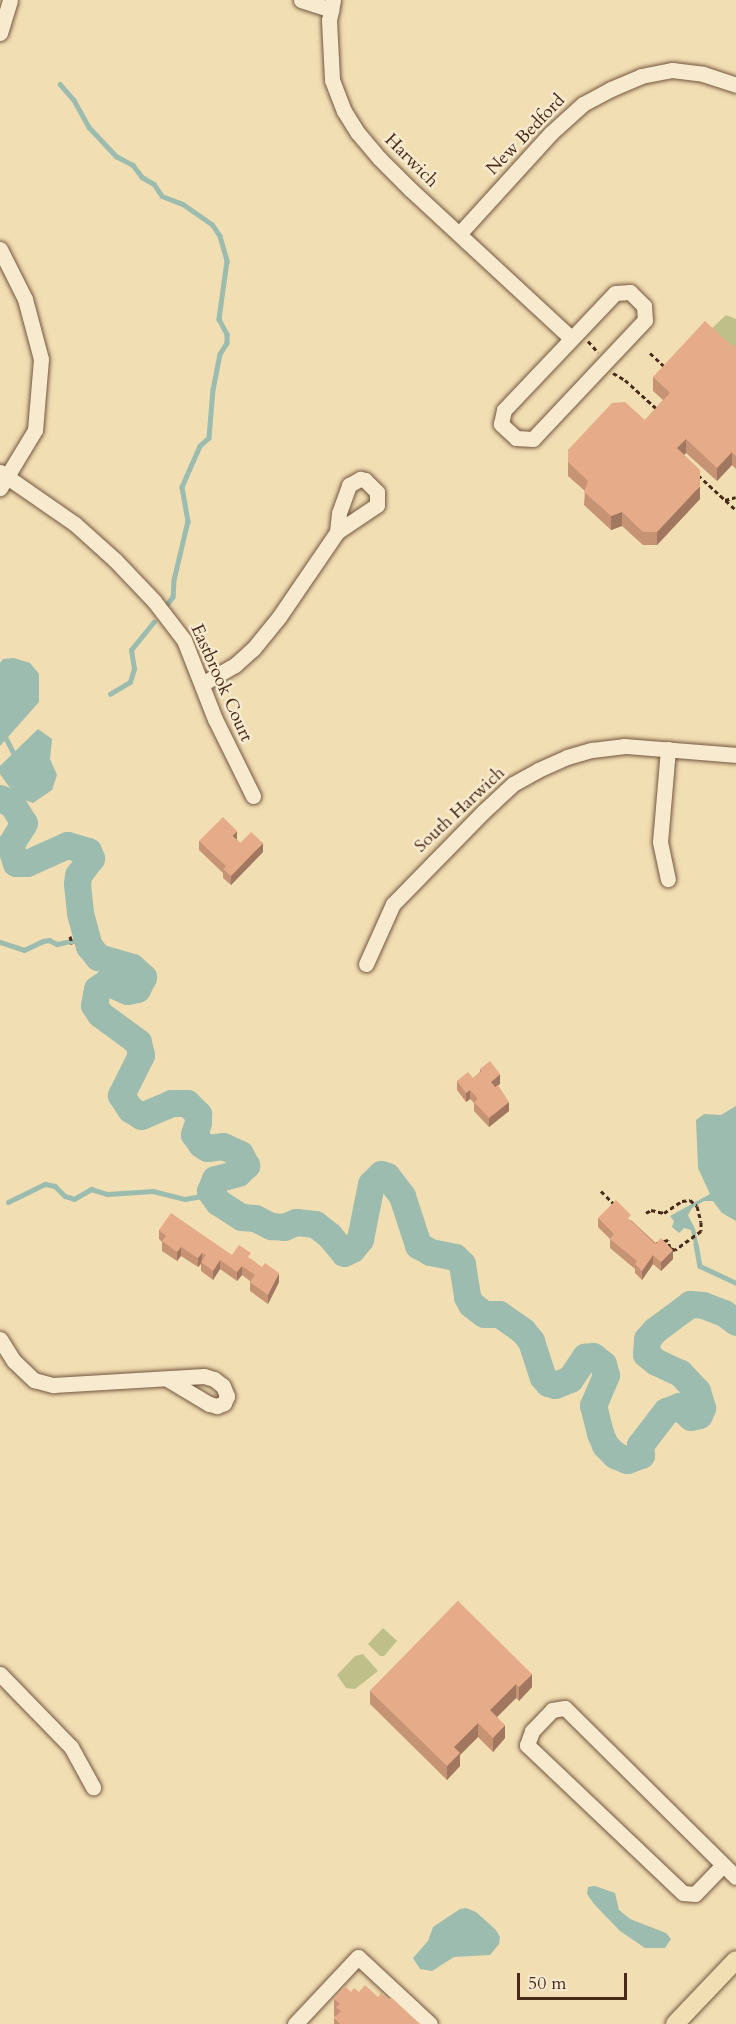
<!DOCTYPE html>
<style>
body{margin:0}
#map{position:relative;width:736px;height:2024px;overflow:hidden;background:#f2deb3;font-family:Cardo,serif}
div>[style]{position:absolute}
.green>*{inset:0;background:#bfc089}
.water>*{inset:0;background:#9bbcae}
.stream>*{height:4.5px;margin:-2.25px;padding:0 2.25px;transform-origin:2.25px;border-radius:2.25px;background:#9bbcae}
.river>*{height:27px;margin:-13.5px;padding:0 13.5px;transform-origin:13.5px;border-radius:13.5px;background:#9bbcae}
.path>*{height:3px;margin-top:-1.5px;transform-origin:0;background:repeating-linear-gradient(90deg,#49291a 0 4.5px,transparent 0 7.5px)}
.roads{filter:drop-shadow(0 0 2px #735640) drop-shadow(0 0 2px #735640)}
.minor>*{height:15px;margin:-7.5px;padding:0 7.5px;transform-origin:7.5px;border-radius:7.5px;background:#f7eace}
.major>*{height:18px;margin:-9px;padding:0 9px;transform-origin:9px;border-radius:9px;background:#f2deb3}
.wall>*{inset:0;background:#c69375}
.shaded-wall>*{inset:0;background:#a1785f}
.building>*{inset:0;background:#e6ab88}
span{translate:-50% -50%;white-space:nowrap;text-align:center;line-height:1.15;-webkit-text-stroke:5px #f7eace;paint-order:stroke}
.street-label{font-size:18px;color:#49291a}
.scale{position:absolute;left:517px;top:1973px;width:110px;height:27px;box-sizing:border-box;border:3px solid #49291a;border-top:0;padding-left:8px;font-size:18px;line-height:21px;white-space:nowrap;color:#49291a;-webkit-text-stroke:4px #f7eace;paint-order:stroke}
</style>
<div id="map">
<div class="green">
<div style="clip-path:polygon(726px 315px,736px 319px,736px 357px,705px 335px)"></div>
<div style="clip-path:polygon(383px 1628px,397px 1641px,384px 1656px,380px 1656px,368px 1644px)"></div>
<div style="clip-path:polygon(363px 1654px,378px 1671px,355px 1689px,346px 1688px,337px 1675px,355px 1656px)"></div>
</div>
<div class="water">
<div style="clip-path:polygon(14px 658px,30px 663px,39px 674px,39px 702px,0 746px,0 663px,3px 659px)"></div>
<div style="clip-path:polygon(38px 729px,52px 739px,50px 759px,57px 775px,52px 790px,33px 803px,25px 800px,10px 788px,0 774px,0 766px)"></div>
<div style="clip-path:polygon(736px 1106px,736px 1221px,722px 1213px,713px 1201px,704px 1201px,692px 1208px,688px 1215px,695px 1229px,698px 1243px,694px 1244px,691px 1230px,684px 1228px,679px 1233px,672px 1227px,674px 1221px,670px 1216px,710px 1194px,698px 1168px,696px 1120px,704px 1114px,721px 1115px)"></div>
<div style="clip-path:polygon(595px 1886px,615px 1893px,619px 1910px,630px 1919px,666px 1933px,671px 1939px,665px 1948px,645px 1948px,620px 1931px,594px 1904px,587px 1894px,588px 1887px)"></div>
<div style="clip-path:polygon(466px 1908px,476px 1912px,496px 1930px,500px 1937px,499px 1944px,490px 1955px,454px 1957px,432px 1971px,420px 1969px,413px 1958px,428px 1941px,433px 1927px,460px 1909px)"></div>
</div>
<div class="stream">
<div style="left:60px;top:84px;width:21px;rotate:49deg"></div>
<div style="left:74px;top:100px;width:31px;rotate:61deg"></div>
<div style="left:89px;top:127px;width:40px;rotate:47deg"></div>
<div style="left:116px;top:156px;width:19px;rotate:28deg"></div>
<div style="left:133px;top:165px;width:15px;rotate:53deg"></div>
<div style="left:142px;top:177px;width:14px;rotate:30deg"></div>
<div style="left:154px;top:184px;width:14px;rotate:56deg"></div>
<div style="left:162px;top:196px;width:22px;rotate:21deg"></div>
<div style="left:183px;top:204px;width:35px;rotate:35deg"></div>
<div style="left:212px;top:224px;width:14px;rotate:56deg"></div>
<div style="left:220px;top:236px;width:26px;rotate:74deg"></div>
<div style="left:227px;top:261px;width:59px;rotate:97.9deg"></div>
<div style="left:219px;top:319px;width:17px;rotate:62deg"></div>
<div style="left:227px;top:334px;width:9px;rotate:90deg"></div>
<div style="left:227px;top:343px;width:13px;rotate:122deg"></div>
<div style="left:220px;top:354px;width:36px;rotate:101deg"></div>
<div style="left:213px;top:389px;width:49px;rotate:94.7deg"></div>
<div style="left:209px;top:438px;width:12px;rotate:138deg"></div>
<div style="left:200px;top:446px;width:45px;rotate:113.7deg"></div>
<div style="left:182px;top:487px;width:35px;rotate:80deg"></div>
<div style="left:188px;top:521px;width:61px;rotate:103.3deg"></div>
<div style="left:174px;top:580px;width:17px;rotate:93deg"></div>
<div style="left:173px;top:597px;width:10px;rotate:127deg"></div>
<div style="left:110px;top:694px;width:23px;rotate:-31deg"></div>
<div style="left:130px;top:682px;width:14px;rotate:-73deg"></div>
<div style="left:134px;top:669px;width:19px;rotate:-99deg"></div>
<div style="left:131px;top:650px;width:36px;rotate:-51deg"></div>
<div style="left:0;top:733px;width:6px;rotate:31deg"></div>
<div style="left:5px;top:736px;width:22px;rotate:63deg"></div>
<div style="left:12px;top:804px;width:15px;rotate:-70deg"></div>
<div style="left:0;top:942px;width:25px;rotate:18deg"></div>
<div style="left:24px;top:950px;width:21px;rotate:-25deg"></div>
<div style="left:43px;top:941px;width:6px;rotate:-9deg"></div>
<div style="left:49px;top:940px;width:9px;rotate:27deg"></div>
<div style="left:57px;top:944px;width:29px;rotate:-12deg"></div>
<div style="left:8px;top:1202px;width:41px;rotate:-25.9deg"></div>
<div style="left:45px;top:1184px;width:10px;rotate:11deg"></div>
<div style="left:55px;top:1186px;width:14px;rotate:45deg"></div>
<div style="left:65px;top:1196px;width:9px;rotate:18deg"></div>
<div style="left:74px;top:1199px;width:20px;rotate:-30deg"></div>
<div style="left:91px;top:1189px;width:17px;rotate:17deg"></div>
<div style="left:107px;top:1194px;width:46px;rotate:-3.7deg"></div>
<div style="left:153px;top:1191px;width:33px;rotate:14deg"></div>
<div style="left:185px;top:1199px;width:27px;rotate:-10deg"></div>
<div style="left:696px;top:1244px;width:22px;rotate:80deg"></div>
<div style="left:700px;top:1266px;width:40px;rotate:25deg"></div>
</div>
<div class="river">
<div style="left:0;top:798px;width:13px;rotate:27deg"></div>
<div style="left:12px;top:804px;width:22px;rotate:58deg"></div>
<div style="left:24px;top:823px;width:26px;rotate:122deg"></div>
<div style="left:10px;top:845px;width:19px;rotate:72deg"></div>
<div style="left:16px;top:863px;width:11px"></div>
<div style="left:27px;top:863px;width:44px;rotate:-24.2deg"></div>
<div style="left:67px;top:845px;width:22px;rotate:16deg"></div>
<div style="left:88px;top:851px;width:8px;rotate:67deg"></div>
<div style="left:91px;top:858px;width:21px;rotate:127deg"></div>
<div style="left:78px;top:875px;width:9px;rotate:96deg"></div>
<div style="left:77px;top:884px;width:29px;rotate:84deg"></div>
<div style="left:80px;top:913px;width:34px;rotate:75deg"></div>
<div style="left:89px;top:946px;width:14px;rotate:51deg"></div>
<div style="left:98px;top:957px;width:35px;rotate:16deg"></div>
<div style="left:132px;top:967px;width:15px;rotate:42deg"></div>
<div style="left:143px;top:977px;width:13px;rotate:117deg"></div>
<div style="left:137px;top:989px;width:10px;rotate:169deg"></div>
<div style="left:127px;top:991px;width:22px;rotate:-156deg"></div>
<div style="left:107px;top:982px;width:12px;rotate:145deg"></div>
<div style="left:97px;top:989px;width:16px;rotate:101deg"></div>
<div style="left:94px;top:1005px;width:11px;rotate:56deg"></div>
<div style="left:100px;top:1014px;width:47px;rotate:36.4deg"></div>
<div style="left:138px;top:1042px;width:13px;rotate:77deg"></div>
<div style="left:141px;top:1055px;width:45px;rotate:116.6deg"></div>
<div style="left:121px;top:1095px;width:17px;rotate:57deg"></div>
<div style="left:130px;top:1109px;width:13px;rotate:32deg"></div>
<div style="left:141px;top:1116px;width:33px;rotate:-23deg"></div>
<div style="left:171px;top:1103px;width:16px"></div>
<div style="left:187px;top:1103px;width:16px;rotate:45deg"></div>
<div style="left:198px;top:1114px;width:8px;rotate:90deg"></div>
<div style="left:198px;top:1122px;width:13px;rotate:108deg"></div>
<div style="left:194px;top:1134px;width:12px;rotate:55deg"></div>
<div style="left:201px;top:1144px;width:7px;rotate:34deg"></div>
<div style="left:207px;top:1148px;width:16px;rotate:-7deg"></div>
<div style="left:223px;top:1146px;width:19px;rotate:25deg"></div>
<div style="left:240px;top:1154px;width:13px;rotate:61deg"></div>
<div style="left:246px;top:1165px;width:11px;rotate:135deg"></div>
<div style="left:238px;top:1173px;width:24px;rotate:165deg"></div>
<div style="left:215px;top:1179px;width:13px;rotate:113deg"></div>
<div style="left:210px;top:1191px;width:14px;rotate:54deg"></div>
<div style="left:218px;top:1202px;width:27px;rotate:33deg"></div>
<div style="left:241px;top:1217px;width:14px;rotate:4deg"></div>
<div style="left:255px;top:1218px;width:18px;rotate:27deg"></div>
<div style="left:271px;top:1226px;width:13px;rotate:4deg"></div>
<div style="left:284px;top:1227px;width:13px;rotate:-23deg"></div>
<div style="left:296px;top:1222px;width:19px;rotate:6deg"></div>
<div style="left:315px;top:1224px;width:18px;rotate:38deg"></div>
<div style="left:329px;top:1235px;width:23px;rotate:50deg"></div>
<div style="left:344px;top:1253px;width:9px;rotate:-27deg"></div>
<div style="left:352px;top:1249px;width:13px;rotate:-51deg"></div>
<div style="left:360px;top:1239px;width:56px;rotate:-78.7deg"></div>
<div style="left:371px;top:1184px;width:14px;rotate:-45deg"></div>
<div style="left:381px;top:1174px;width:6px;rotate:18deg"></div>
<div style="left:387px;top:1176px;width:25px;rotate:53deg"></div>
<div style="left:402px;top:1196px;width:52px;rotate:71.9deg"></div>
<div style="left:418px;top:1245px;width:14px;rotate:30deg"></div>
<div style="left:430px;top:1252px;width:25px;rotate:11deg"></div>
<div style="left:455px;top:1257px;width:10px;rotate:45deg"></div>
<div style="left:462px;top:1264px;width:33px;rotate:81deg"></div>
<div style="left:467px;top:1297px;width:8px;rotate:60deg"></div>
<div style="left:471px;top:1304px;width:16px;rotate:38deg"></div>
<div style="left:484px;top:1314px;width:15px"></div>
<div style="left:499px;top:1314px;width:29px;rotate:35deg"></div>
<div style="left:523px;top:1331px;width:13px;rotate:51deg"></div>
<div style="left:531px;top:1341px;width:38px;rotate:72deg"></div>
<div style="left:543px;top:1377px;width:8px;rotate:50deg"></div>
<div style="left:548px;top:1383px;width:7px;rotate:16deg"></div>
<div style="left:555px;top:1385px;width:16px;rotate:-22deg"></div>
<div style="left:570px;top:1379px;width:27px;rotate:-56deg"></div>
<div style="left:585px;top:1357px;width:8px;rotate:-7deg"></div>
<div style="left:593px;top:1356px;width:13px;rotate:39deg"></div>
<div style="left:603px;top:1364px;width:11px;rotate:75deg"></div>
<div style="left:606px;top:1375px;width:33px;rotate:113deg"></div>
<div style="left:593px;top:1405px;width:29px;rotate:76deg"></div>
<div style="left:600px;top:1433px;width:13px;rotate:67deg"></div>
<div style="left:605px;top:1445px;width:14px;rotate:45deg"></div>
<div style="left:615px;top:1455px;width:13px;rotate:23deg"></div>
<div style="left:627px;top:1460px;width:15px;rotate:-20deg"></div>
<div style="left:641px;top:1455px;width:10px;rotate:-96deg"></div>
<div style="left:640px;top:1445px;width:43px;rotate:-52.6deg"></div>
<div style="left:666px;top:1411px;width:14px;rotate:-21deg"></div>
<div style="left:679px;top:1406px;width:16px;rotate:43deg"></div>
<div style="left:691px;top:1417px;width:8px;rotate:-14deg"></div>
<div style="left:699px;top:1415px;width:8px;rotate:-67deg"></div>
<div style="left:702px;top:1408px;width:18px;rotate:-106deg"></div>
<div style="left:697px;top:1391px;width:25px;rotate:-133deg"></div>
<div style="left:680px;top:1373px;width:26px;rotate:-155deg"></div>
<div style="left:656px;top:1362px;width:13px;rotate:-141deg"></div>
<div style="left:646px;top:1354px;width:15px;rotate:-86deg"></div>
<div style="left:647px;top:1339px;width:12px;rotate:-48deg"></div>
<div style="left:655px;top:1330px;width:44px;rotate:-36.6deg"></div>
<div style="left:690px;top:1304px;width:13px;rotate:4deg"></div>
<div style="left:703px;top:1305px;width:22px;rotate:21deg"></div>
<div style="left:724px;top:1313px;width:15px;rotate:37deg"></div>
</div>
<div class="path">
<div style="left:588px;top:341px;width:15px;rotate:48deg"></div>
<div style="left:650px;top:353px;width:22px;rotate:43deg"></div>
<div style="left:613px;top:373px;width:14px;rotate:30deg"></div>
<div style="left:625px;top:380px;width:43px;rotate:42.2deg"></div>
<div style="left:698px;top:475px;width:52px;rotate:42.6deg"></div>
<div style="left:725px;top:500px;width:11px;rotate:-15deg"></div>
<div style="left:70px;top:936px;width:8px;rotate:76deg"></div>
<div style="left:601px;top:1191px;width:18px;rotate:45deg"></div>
<div style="left:646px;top:1213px;width:6px;rotate:-31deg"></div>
<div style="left:651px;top:1210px;width:13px;rotate:13deg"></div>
<div style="left:664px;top:1213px;width:22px;rotate:-34deg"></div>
<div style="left:682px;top:1201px;width:8px;rotate:-7deg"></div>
<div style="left:690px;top:1200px;width:9px;rotate:41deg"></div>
<div style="left:697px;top:1206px;width:16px;rotate:76deg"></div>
<div style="left:701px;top:1222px;width:9px;rotate:90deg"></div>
<div style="left:701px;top:1231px;width:32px;rotate:144deg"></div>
<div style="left:675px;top:1250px;width:5px;rotate:-158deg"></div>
<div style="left:670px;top:1248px;width:8px;rotate:-104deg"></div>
<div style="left:668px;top:1240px;width:15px;rotate:164deg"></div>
</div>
<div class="roads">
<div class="minor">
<div style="left:301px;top:0;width:32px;rotate:18deg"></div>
<div style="left:333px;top:0;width:20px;rotate:101deg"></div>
<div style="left:329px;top:20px;width:60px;rotate:87.1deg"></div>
<div style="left:332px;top:80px;width:33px;rotate:69deg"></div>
<div style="left:344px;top:111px;width:26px;rotate:58deg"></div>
<div style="left:358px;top:133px;width:33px;rotate:50deg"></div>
<div style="left:379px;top:158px;width:44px;rotate:45deg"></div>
<div style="left:410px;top:189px;width:219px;rotate:42.8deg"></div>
<div style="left:0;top:33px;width:34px;rotate:-73deg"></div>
<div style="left:460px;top:233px;width:135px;rotate:-47.7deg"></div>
<div style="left:551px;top:133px;width:43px;rotate:-42.2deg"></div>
<div style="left:583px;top:104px;width:32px;rotate:-28deg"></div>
<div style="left:611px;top:89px;width:33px;rotate:-23deg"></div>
<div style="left:641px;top:76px;width:32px;rotate:-11deg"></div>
<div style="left:672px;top:70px;width:31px;rotate:7deg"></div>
<div style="left:703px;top:74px;width:35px;rotate:18deg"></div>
<div style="left:0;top:249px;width:56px;rotate:63.4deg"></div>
<div style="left:25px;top:299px;width:62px;rotate:75.1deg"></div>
<div style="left:41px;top:359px;width:71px;rotate:94.8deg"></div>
<div style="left:35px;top:430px;width:68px;rotate:121.1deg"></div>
<div style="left:630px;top:292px;width:20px;rotate:45deg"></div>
<div style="left:644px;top:306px;width:14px;rotate:86deg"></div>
<div style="left:645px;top:320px;width:163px;rotate:133.3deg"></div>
<div style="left:533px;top:439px;width:17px;rotate:-177deg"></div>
<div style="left:516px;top:438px;width:21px;rotate:-137deg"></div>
<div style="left:501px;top:424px;width:14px;rotate:-78deg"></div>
<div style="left:504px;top:410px;width:161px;rotate:-46.5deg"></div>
<div style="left:615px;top:293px;width:15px;rotate:-4deg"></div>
<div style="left:0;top:472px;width:91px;rotate:34.7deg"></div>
<div style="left:75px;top:524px;width:54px;rotate:42deg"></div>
<div style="left:115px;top:560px;width:57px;rotate:46.4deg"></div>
<div style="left:154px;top:601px;width:49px;rotate:52.4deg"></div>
<div style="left:184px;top:640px;width:85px;rotate:68.6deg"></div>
<div style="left:215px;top:719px;width:86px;rotate:63.7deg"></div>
<div style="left:202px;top:684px;width:38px;rotate:-30deg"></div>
<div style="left:235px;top:665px;width:24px;rotate:-42deg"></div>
<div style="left:253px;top:649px;width:41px;rotate:-50.9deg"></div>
<div style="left:279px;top:617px;width:103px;rotate:-55.7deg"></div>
<div style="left:337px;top:532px;width:19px;rotate:-84deg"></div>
<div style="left:339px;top:513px;width:30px;rotate:-70deg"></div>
<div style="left:349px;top:485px;width:13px;rotate:-29deg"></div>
<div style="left:360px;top:479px;width:5px;rotate:11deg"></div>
<div style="left:365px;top:480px;width:17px;rotate:45deg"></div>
<div style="left:377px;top:492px;width:13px;rotate:90deg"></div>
<div style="left:377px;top:505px;width:48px;rotate:146deg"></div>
<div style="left:668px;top:749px;width:93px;rotate:94.9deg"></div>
<div style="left:660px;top:842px;width:38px;rotate:78deg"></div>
<div style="left:366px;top:964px;width:66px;rotate:-65.8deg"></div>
<div style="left:393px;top:904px;width:129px;rotate:-45.6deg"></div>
<div style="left:483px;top:812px;width:41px;rotate:-43deg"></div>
<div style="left:513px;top:784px;width:29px;rotate:-29deg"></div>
<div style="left:538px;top:770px;width:32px;rotate:-24deg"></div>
<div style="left:567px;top:757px;width:26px;rotate:-16deg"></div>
<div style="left:592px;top:750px;width:33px;rotate:-7deg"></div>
<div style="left:625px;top:746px;width:111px;rotate:4.6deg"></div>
<div style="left:0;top:1339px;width:26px;rotate:58deg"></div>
<div style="left:14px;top:1361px;width:28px;rotate:44deg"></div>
<div style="left:34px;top:1380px;width:20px;rotate:15deg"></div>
<div style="left:53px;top:1385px;width:151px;rotate:-3.4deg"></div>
<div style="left:204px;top:1376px;width:10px;rotate:17deg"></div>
<div style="left:214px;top:1379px;width:11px;rotate:38deg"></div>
<div style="left:223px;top:1386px;width:11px;rotate:68deg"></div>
<div style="left:227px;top:1396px;width:8px;rotate:113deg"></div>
<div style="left:224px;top:1403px;width:8px;rotate:157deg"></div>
<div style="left:217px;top:1406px;width:8px;rotate:-166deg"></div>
<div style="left:209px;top:1404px;width:49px;rotate:-149.2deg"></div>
<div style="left:0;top:1674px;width:102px;rotate:45.8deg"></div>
<div style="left:71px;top:1747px;width:46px;rotate:61.2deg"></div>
<div style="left:723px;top:1865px;width:40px;rotate:134deg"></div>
<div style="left:695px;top:1894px;width:12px;rotate:-175deg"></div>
<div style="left:683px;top:1893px;width:215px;rotate:-136.5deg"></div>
<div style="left:527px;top:1745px;width:15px;rotate:-70deg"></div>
<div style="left:532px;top:1731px;width:29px;rotate:-46deg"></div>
<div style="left:552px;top:1710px;width:13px;rotate:-9deg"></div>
<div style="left:565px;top:1708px;width:240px;rotate:44.7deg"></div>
<div style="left:295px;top:2024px;width:92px;rotate:-46.8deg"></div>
<div style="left:358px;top:1957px;width:98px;rotate:42.9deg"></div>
</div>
<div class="major">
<div style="left:675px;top:2024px;width:88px;rotate:-46.4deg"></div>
</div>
</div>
<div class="wall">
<div style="clip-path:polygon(736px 344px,736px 469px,732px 465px,717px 481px,686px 453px,684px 455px,700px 499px,657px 545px,643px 545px,622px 526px,611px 530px,584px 505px,585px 491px,568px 476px,568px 450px,645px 420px,663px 400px,653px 391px,653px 377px,733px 347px)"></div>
<div style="clip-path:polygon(237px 840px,240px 843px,263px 852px,231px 885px,223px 878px,223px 873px,199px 850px,199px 841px)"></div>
<div style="clip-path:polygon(480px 1069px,500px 1084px,498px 1085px,509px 1111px,489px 1127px,474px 1111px,474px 1103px,470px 1099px,466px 1102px,457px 1090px,457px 1081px,473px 1078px,480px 1072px)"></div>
<div style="clip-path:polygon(598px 1218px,631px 1220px,673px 1259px,661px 1271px,653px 1264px,642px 1280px,635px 1273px,635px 1269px,610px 1248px,610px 1239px,598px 1227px)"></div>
<div style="clip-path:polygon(159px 1230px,232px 1255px,251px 1259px,279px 1282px,268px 1304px,250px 1291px,250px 1281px,242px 1275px,237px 1281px,220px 1269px,213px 1280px,201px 1271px,201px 1264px,198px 1267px,181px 1256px,177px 1261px,162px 1251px,162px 1242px,159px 1239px)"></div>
<div style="clip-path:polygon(458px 1601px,532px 1687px,519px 1701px,516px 1698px,497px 1717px,505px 1738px,493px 1752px,478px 1737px,460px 1755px,460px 1766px,447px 1780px,370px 1704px,370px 1691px)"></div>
<div style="clip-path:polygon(351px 1992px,359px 1992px,388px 2000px,420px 2024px,334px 2024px,334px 2018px,335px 2017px,334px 2016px,334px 1999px)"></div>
</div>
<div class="shaded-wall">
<div style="clip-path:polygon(686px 439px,686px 453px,677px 462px,677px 448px)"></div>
<div style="clip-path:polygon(732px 452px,732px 465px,717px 481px,717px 468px)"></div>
<div style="clip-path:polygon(700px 486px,700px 499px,657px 545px,657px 532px)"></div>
<div style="clip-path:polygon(622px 512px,622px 526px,611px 530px,611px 516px)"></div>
<div style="clip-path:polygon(237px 831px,237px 840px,232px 836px)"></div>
<div style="clip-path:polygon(263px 843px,263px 852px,231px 885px,231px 876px)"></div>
<div style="clip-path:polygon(500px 1074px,500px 1084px,491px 1091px,491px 1082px)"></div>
<div style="clip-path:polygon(470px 1090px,470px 1099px,466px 1102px,466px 1093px)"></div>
<div style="clip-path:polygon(509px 1102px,509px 1111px,489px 1127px,489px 1118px)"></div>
<div style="clip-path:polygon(181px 1247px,181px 1256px,177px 1261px,177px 1252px)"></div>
<div style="clip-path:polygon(673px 1250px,673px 1259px,661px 1271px,661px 1262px)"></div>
<div style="clip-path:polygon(202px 1253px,202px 1262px,198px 1267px,198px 1258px)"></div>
<div style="clip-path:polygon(653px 1255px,653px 1264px,642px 1280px,642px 1271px)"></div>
<div style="clip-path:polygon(220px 1260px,220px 1269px,213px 1280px,213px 1271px)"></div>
<div style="clip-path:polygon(242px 1266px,242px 1275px,237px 1281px,237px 1272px)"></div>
<div style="clip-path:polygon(279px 1273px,279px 1282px,268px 1304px,268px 1295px)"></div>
<div style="clip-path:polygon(532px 1674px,532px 1687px,519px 1701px,519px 1687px)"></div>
<div style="clip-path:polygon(516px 1684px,516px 1698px,490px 1724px,490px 1710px)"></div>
<div style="clip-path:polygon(478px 1723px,478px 1737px,460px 1755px,460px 1766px,447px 1780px,447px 1766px,454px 1747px)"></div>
<div style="clip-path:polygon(505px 1725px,505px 1738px,493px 1752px,493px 1738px)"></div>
</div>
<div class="building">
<div style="clip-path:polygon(705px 321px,733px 347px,736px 344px,736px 456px,732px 452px,717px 468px,686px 439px,677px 448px,700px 470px,700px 486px,657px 532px,643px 532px,622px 512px,611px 516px,584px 492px,588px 481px,568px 462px,568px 450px,612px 403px,625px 402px,645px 420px,670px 393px,653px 377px)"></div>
<div style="clip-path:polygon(223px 817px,237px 831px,232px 836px,240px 843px,251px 832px,263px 843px,231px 876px,223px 869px,226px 866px,199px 841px)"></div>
<div style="clip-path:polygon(490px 1061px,500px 1074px,491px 1082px,495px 1087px,498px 1085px,509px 1102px,489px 1118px,474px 1102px,478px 1099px,470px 1090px,466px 1093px,457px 1081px,468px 1072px,473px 1078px,482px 1071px,480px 1069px)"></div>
<div style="clip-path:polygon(616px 1200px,631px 1215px,628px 1218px,655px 1244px,661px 1238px,673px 1250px,661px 1262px,653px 1255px,642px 1271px,635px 1264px,637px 1261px,610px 1239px,614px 1234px,598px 1218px)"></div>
<div style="clip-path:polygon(171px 1213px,232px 1255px,239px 1245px,251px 1253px,248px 1257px,262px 1267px,265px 1263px,279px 1273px,268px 1295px,250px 1282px,255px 1275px,242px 1266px,237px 1272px,220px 1260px,213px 1271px,201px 1262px,206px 1255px,202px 1253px,198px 1258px,181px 1247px,177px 1252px,162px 1241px,166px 1236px,159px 1230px)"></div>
<div style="clip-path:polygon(458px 1601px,532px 1674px,519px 1687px,516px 1684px,490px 1710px,505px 1725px,493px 1738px,478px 1723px,454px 1747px,460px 1753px,447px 1766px,370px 1691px)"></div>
<div style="clip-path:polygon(365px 1985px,378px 1997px,381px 1993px,388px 2000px,391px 1997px,420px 2024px,340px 2024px,334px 2018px,341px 2011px,336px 2007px,340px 2004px,334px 1999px,345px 1986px,351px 1992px,354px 1988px,359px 1992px)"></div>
</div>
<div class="street-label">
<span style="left:526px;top:135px;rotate:-46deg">New Bedford</span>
<span style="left:411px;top:161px;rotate:45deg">Harwich</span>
<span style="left:221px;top:683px;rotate:66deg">Eastbrook Court</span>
<span style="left:460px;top:810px;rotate:-43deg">South Harwich</span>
</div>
<div class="scale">50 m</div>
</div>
